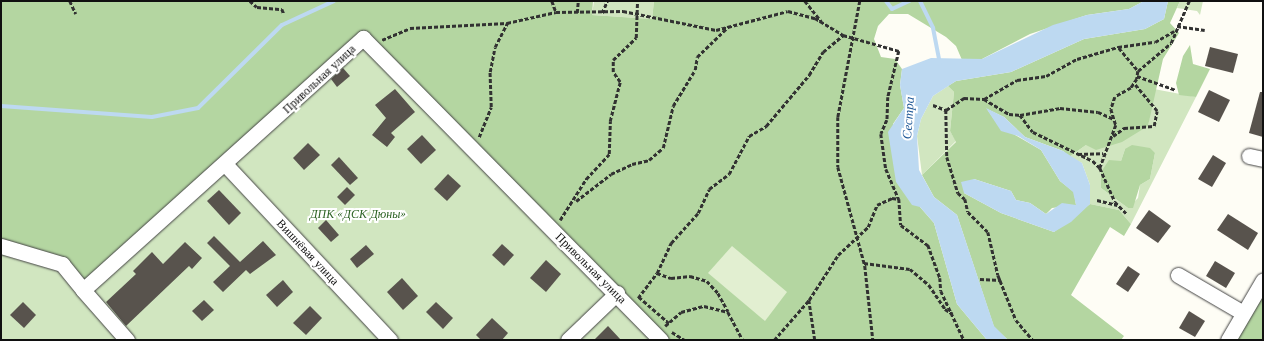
<!DOCTYPE html>
<meta charset="utf-8">
<style>
body{margin:0}
#map{position:relative;width:1264px;height:341px;overflow:hidden;background:#fefdf5;font-family:"Libre Baskerville",serif}
div>[style]{position:absolute}
.green>*{inset:0;background:#d1e6c0}
.forest>*{inset:0;background:#b4d6a1}
.pitch>*{inset:0;background:#e2efd1}
.water>*{inset:0;background:#bdd9f1}
.stream>*{height:4px;margin:-2px;padding:0 2px;transform-origin:2px;border-radius:2px;background:#bdd9f1}
.building>*{inset:0;background:#58534d}
.path>*{height:2.5px;margin-top:-1.25px;transform-origin:0;background:repeating-linear-gradient(90deg,#323232 0 4px,transparent 0 6px)}
.roads{filter:drop-shadow(0 0 1px #434343) drop-shadow(0 0 1px #434343)}
.minor>*{height:15px;margin:-7.5px;padding:0 7.5px;transform-origin:7.5px;border-radius:7.5px;background:#fff}
span{translate:-50% -50%;white-space:nowrap;text-align:center;line-height:1.15;-webkit-text-stroke:4px #fff;paint-order:stroke}
.street-label{font-size:12px;color:#101010}
.park-label{font-size:12px;color:#2d6325;font-style:italic}
.water-label{font-size:13px;color:#235b98;font-style:italic}
.frame{position:absolute;inset:0;border:2px solid #101010;pointer-events:none}
</style>
<div id="map">
<div class="green">
<div style="clip-path:polygon(594px 1px,654px 1px,652px 19px,592px 15px)"></div>
<div style="clip-path:polygon(1180px 1px,1203px 1px,1200px 15px,1197px 11px,1177px 8px)"></div>
<div style="clip-path:polygon(363px 38px,661px 340px,1px 340px,1px 246px)"></div>
<div style="clip-path:polygon(948px 86px,954px 92px,950px 131px,956px 141px,922px 175px,917px 136px,921px 119px,933px 96px)"></div>
<div style="clip-path:polygon(evenodd,1154px 89px,1196px 97px,1131px 224px,1119px 210px,1090px 204px,1090px 185px,1082px 163px,1069px 157px,1086px 145px,1148px 126px,1154px 89px,1125px 149px,1155px 153px,1150px 179px,1140px 185px,1138px 198px,1128px 208px,1101px 188px,1102px 180px,1121px 161px,1125px 149px)"></div>
</div>
<div class="forest">
<div style="clip-path:polygon(1px 1px,593px 1px,592px 15px,652px 19px,654px 1px,1144px 1px,1129px 9px,1087px 15px,1030px 34px,982px 59px,962px 60px,956px 46px,946px 37px,908px 14px,889px 14px,878px 26px,874px 39px,881px 57px,895px 59px,902px 69px,900px 85px,904px 108px,893px 124px,920px 207px,934px 223px,957px 304px,987px 340px,661px 340px,363px 38px,85px 288px,62px 264px,1px 246px)"></div>
<div style="clip-path:polygon(1168px 1px,1180px 1px,1170px 23px,1179px 33px,1163px 59px,1148px 126px,1122px 142px,1096px 150px,1086px 145px,1069px 157px,1063px 151px,1025px 137px,1004px 117px,987px 109px,998px 125px,1041px 150px,1060px 181px,1074px 192px,1076px 205px,1052px 208px,1046px 214px,1030px 203px,1016px 200px,1011px 191px,974px 179px,964px 193px,1001px 213px,1054px 232px,1090px 204px,1119px 210px,1131px 224px,1124px 236px,1110px 227px,1071px 295px,1124px 336px,1121px 340px,1008px 340px,994px 327px,957px 215px,934px 197px,922px 175px,956px 142px,950px 131px,954px 92px,948px 86px,956px 81px,1011px 72px,1084px 39px,1145px 29px,1164px 19px)"></div>
<div style="clip-path:polygon(1190px 45px,1193px 64px,1210px 69px,1196px 97px,1179px 95px,1176px 83px,1183px 56px)"></div>
<div style="clip-path:polygon(1132px 145px,1150px 148px,1155px 153px,1150px 179px,1140px 185px,1133px 208px,1128px 208px,1101px 188px,1101px 172px,1109px 160px,1121px 161px,1125px 149px)"></div>
<div style="clip-path:polygon(1263px 280px,1263px 340px,1234px 340px)"></div>
</div>
<div class="pitch">
<div style="clip-path:polygon(732px 246px,787px 292px,765px 321px,708px 273px)"></div>
</div>
<div class="water">
<div style="clip-path:polygon(1144px 1px,1168px 1px,1164px 19px,1145px 29px,1084px 39px,1011px 72px,956px 81px,933px 96px,921px 119px,917px 136px,919px 170px,934px 197px,957px 215px,994px 326px,1008px 340px,987px 340px,957px 304px,934px 223px,920px 207px,912px 205px,896px 182px,888px 132px,904px 108px,900px 85px,902px 69px,931px 58px,982px 59px,1053px 25px,1087px 15px,1129px 9px)"></div>
<div style="clip-path:polygon(986px 108px,1004px 117px,1025px 137px,1063px 151px,1082px 163px,1090px 185px,1090px 204px,1071px 222px,1054px 232px,1001px 213px,964px 193px,961px 182px,974px 179px,1011px 191px,1016px 200px,1030px 203px,1046px 214px,1062px 203px,1076px 205px,1073px 192px,1060px 181px,1041px 150px,1018px 136px,1001px 131px)"></div>
</div>
<div class="stream">
<div style="left:886px;top:1px;width:10px;rotate:53deg"></div>
<div style="left:892px;top:9px;width:19px;rotate:-25deg"></div>
<div style="left:920px;top:1px;width:30px;rotate:64deg"></div>
<div style="left:933px;top:28px;width:36px;rotate:79deg"></div>
<div style="left:1px;top:106px;width:151px;rotate:4.2deg"></div>
<div style="left:152px;top:117px;width:47px;rotate:-11.1deg"></div>
<div style="left:198px;top:108px;width:118px;rotate:-44.7deg"></div>
<div style="left:282px;top:25px;width:57px;rotate:-24.8deg"></div>
</div>
<div class="building">
<div style="clip-path:polygon(1210px 47px,1238px 54px,1233px 73px,1205px 66px)"></div>
<div style="clip-path:polygon(343px 68px,350px 76px,337px 87px,331px 79px)"></div>
<div style="clip-path:polygon(395px 89px,415px 112px,391px 133px,395px 137px,387px 147px,372px 135px,386px 118px,375px 105px)"></div>
<div style="clip-path:polygon(1209px 90px,1230px 100px,1219px 122px,1198px 112px)"></div>
<div style="clip-path:polygon(1260px 92px,1263px 92px,1263px 137px,1249px 133px)"></div>
<div style="clip-path:polygon(422px 135px,436px 150px,421px 164px,407px 149px)"></div>
<div style="clip-path:polygon(308px 143px,320px 155px,304px 170px,293px 158px)"></div>
<div style="clip-path:polygon(1213px 155px,1226px 163px,1212px 187px,1198px 179px)"></div>
<div style="clip-path:polygon(339px 157px,358px 178px,350px 185px,331px 165px)"></div>
<div style="clip-path:polygon(448px 174px,461px 186px,447px 201px,434px 189px)"></div>
<div style="clip-path:polygon(347px 187px,355px 195px,345px 205px,337px 197px)"></div>
<div style="clip-path:polygon(219px 190px,241px 213px,229px 225px,207px 201px)"></div>
<div style="clip-path:polygon(1149px 210px,1171px 226px,1158px 243px,1136px 228px)"></div>
<div style="clip-path:polygon(1228px 214px,1258px 233px,1248px 250px,1217px 230px)"></div>
<div style="clip-path:polygon(326px 220px,339px 235px,331px 242px,318px 228px)"></div>
<div style="clip-path:polygon(214px 236px,240px 262px,263px 241px,276px 255px,250px 274px,246px 270px,223px 292px,213px 282px,230px 266px,207px 243px)"></div>
<div style="clip-path:polygon(185px 242px,202px 258px,192px 269px,189px 266px,126px 326px,106px 302px,136px 274px,133px 271px,152px 252px,163px 264px)"></div>
<div style="clip-path:polygon(502px 244px,514px 255px,504px 266px,492px 255px)"></div>
<div style="clip-path:polygon(366px 245px,374px 254px,357px 268px,350px 259px)"></div>
<div style="clip-path:polygon(546px 260px,561px 274px,546px 292px,530px 278px)"></div>
<div style="clip-path:polygon(1215px 261px,1235px 273px,1226px 288px,1206px 276px)"></div>
<div style="clip-path:polygon(1128px 266px,1140px 274px,1128px 292px,1116px 284px)"></div>
<div style="clip-path:polygon(402px 278px,418px 296px,403px 310px,387px 292px)"></div>
<div style="clip-path:polygon(283px 280px,293px 292px,277px 307px,266px 295px)"></div>
<div style="clip-path:polygon(204px 300px,214px 310px,202px 321px,192px 311px)"></div>
<div style="clip-path:polygon(23px 302px,36px 315px,24px 328px,10px 315px)"></div>
<div style="clip-path:polygon(436px 302px,453px 318px,443px 329px,426px 312px)"></div>
<div style="clip-path:polygon(310px 306px,322px 318px,306px 335px,293px 323px)"></div>
<div style="clip-path:polygon(1189px 311px,1205px 321px,1195px 337px,1179px 328px)"></div>
<div style="clip-path:polygon(492px 318px,508px 333px,502px 340px,481px 340px,476px 335px)"></div>
<div style="clip-path:polygon(608px 326px,621px 340px,594px 340px)"></div>
</div>
<div class="path">
<div style="left:70px;top:1px;width:14px;rotate:65deg"></div>
<div style="left:77px;top:1px;width:18px"></div>
<div style="left:250px;top:1px;width:9px;rotate:41deg"></div>
<div style="left:257px;top:7px;width:25px;rotate:5deg"></div>
<div style="left:282px;top:9px;width:5px;rotate:68deg"></div>
<div style="left:552px;top:1px;width:12px;rotate:70deg"></div>
<div style="left:805px;top:1px;width:26px;rotate:51deg"></div>
<div style="left:860px;top:1px;width:118px;rotate:100.7deg"></div>
<div style="left:838px;top:117px;width:50px;rotate:90deg"></div>
<div style="left:838px;top:167px;width:103px;rotate:74.7deg"></div>
<div style="left:865px;top:266px;width:74px;rotate:83.8deg"></div>
<div style="left:577px;top:13px;width:12px;rotate:-85deg"></div>
<div style="left:602px;top:13px;width:13px;rotate:-67deg"></div>
<div style="left:1177px;top:26px;width:28px;rotate:8deg"></div>
<div style="left:382px;top:40px;width:30px;rotate:-23deg"></div>
<div style="left:410px;top:28px;width:97px;rotate:-3deg"></div>
<div style="left:507px;top:23px;width:50px;rotate:-12.7deg"></div>
<div style="left:556px;top:12px;width:67px;rotate:-0.9deg"></div>
<div style="left:623px;top:11px;width:95px;rotate:11.5deg"></div>
<div style="left:716px;top:30px;width:74px;rotate:-14.8deg"></div>
<div style="left:788px;top:11px;width:28px;rotate:15deg"></div>
<div style="left:815px;top:18px;width:33px;rotate:31deg"></div>
<div style="left:843px;top:35px;width:58px;rotate:15.9deg"></div>
<div style="left:899px;top:51px;width:47px;rotate:103.4deg"></div>
<div style="left:888px;top:97px;width:23px;rotate:92deg"></div>
<div style="left:887px;top:120px;width:15px;rotate:113deg"></div>
<div style="left:881px;top:134px;width:35px;rotate:82deg"></div>
<div style="left:886px;top:169px;width:33px;rotate:67deg"></div>
<div style="left:899px;top:199px;width:26px;rotate:86deg"></div>
<div style="left:901px;top:225px;width:34px;rotate:37deg"></div>
<div style="left:928px;top:245px;width:35px;rotate:70deg"></div>
<div style="left:940px;top:278px;width:13px;rotate:86deg"></div>
<div style="left:941px;top:291px;width:54px;rotate:64.9deg"></div>
<div style="left:1119px;top:48px;width:30px;rotate:50deg"></div>
<div style="left:1138px;top:71px;width:8px;rotate:97deg"></div>
<div style="left:1137px;top:79px;width:11px;rotate:124deg"></div>
<div style="left:1131px;top:88px;width:18px;rotate:151deg"></div>
<div style="left:1115px;top:97px;width:13px;rotate:108deg"></div>
<div style="left:1111px;top:109px;width:17px;rotate:73deg"></div>
<div style="left:1116px;top:125px;width:46px;rotate:110.4deg"></div>
<div style="left:1100px;top:168px;width:37px;rotate:66deg"></div>
<div style="left:1115px;top:202px;width:16px;rotate:45deg"></div>
<div style="left:1138px;top:71px;width:43px;rotate:-40.3deg"></div>
<div style="left:1171px;top:43px;width:46px;rotate:-66.8deg"></div>
<div style="left:1137px;top:76px;width:41px;rotate:19.7deg"></div>
<div style="left:984px;top:99px;width:29px;rotate:31deg"></div>
<div style="left:1009px;top:114px;width:11px;rotate:5deg"></div>
<div style="left:1020px;top:115px;width:21px;rotate:53deg"></div>
<div style="left:1033px;top:132px;width:67px;rotate:25.8deg"></div>
<div style="left:1093px;top:161px;width:10px;rotate:45deg"></div>
<div style="left:933px;top:105px;width:14px;rotate:21deg"></div>
<div style="left:946px;top:110px;width:22px;rotate:-34deg"></div>
<div style="left:964px;top:98px;width:20px;rotate:3deg"></div>
<div style="left:984px;top:99px;width:38px;rotate:-30deg"></div>
<div style="left:1017px;top:80px;width:29px;rotate:-8deg"></div>
<div style="left:1046px;top:76px;width:35px;rotate:-29deg"></div>
<div style="left:1077px;top:59px;width:43px;rotate:-16.3deg"></div>
<div style="left:1118px;top:47px;width:37px;rotate:-8deg"></div>
<div style="left:1155px;top:42px;width:22px;rotate:-30deg"></div>
<div style="left:946px;top:110px;width:47px;rotate:88.8deg"></div>
<div style="left:947px;top:157px;width:38px;rotate:73deg"></div>
<div style="left:958px;top:193px;width:9px;rotate:41deg"></div>
<div style="left:965px;top:199px;width:13px;rotate:77deg"></div>
<div style="left:968px;top:212px;width:28px;rotate:45deg"></div>
<div style="left:988px;top:232px;width:44px;rotate:76.9deg"></div>
<div style="left:998px;top:275px;width:48px;rotate:68.2deg"></div>
<div style="left:1016px;top:320px;width:26px;rotate:50deg"></div>
<div style="left:1020px;top:115px;width:41px;rotate:-9.9deg"></div>
<div style="left:1060px;top:108px;width:38px;rotate:6deg"></div>
<div style="left:1098px;top:112px;width:17px;rotate:24deg"></div>
<div style="left:1113px;top:136px;width:14px;rotate:-36deg"></div>
<div style="left:1124px;top:128px;width:30px;rotate:-4deg"></div>
<div style="left:1154px;top:126px;width:15px;rotate:-79deg"></div>
<div style="left:1157px;top:111px;width:35px;rotate:-130deg"></div>
<div style="left:479px;top:137px;width:32px;rotate:-68deg"></div>
<div style="left:491px;top:107px;width:35px;rotate:-92deg"></div>
<div style="left:490px;top:72px;width:25px;rotate:-79deg"></div>
<div style="left:495px;top:47px;width:27px;rotate:-63deg"></div>
<div style="left:1078px;top:154px;width:25px;rotate:-2deg"></div>
<div style="left:1097px;top:200px;width:21px;rotate:14deg"></div>
<div style="left:576px;top:201px;width:44px;rotate:-37.6deg"></div>
<div style="left:611px;top:174px;width:23px;rotate:-25deg"></div>
<div style="left:632px;top:164px;width:17px;rotate:-13deg"></div>
<div style="left:649px;top:160px;width:18px;rotate:-41deg"></div>
<div style="left:663px;top:148px;width:43px;rotate:-76.6deg"></div>
<div style="left:673px;top:106px;width:42px;rotate:-58.6deg"></div>
<div style="left:695px;top:70px;width:13px;rotate:-81deg"></div>
<div style="left:697px;top:57px;width:43px;rotate:-44.1deg"></div>
<div style="left:560px;top:220px;width:49px;rotate:-57.6deg"></div>
<div style="left:586px;top:179px;width:34px;rotate:-47deg"></div>
<div style="left:609px;top:154px;width:33px;rotate:-88deg"></div>
<div style="left:610px;top:121px;width:40px;rotate:-75.6deg"></div>
<div style="left:620px;top:82px;width:12px;rotate:-125deg"></div>
<div style="left:613px;top:72px;width:12px;rotate:-90deg"></div>
<div style="left:613px;top:60px;width:32px;rotate:-44deg"></div>
<div style="left:636px;top:38px;width:37px;rotate:-88deg"></div>
<div style="left:864px;top:263px;width:46px;rotate:7.4deg"></div>
<div style="left:910px;top:269px;width:25px;rotate:40deg"></div>
<div style="left:929px;top:285px;width:29px;rotate:56deg"></div>
<div style="left:945px;top:309px;width:9px;rotate:32deg"></div>
<div style="left:657px;top:273px;width:15px;rotate:20deg"></div>
<div style="left:671px;top:278px;width:19px;rotate:-6deg"></div>
<div style="left:690px;top:276px;width:18px;rotate:16deg"></div>
<div style="left:707px;top:281px;width:16px;rotate:47deg"></div>
<div style="left:718px;top:293px;width:21px;rotate:61deg"></div>
<div style="left:980px;top:279px;width:21px;rotate:3deg"></div>
<div style="left:639px;top:297px;width:40px;rotate:41deg"></div>
<div style="left:638px;top:298px;width:31px;rotate:-53deg"></div>
<div style="left:657px;top:273px;width:33px;rotate:-65deg"></div>
<div style="left:671px;top:243px;width:40px;rotate:-48deg"></div>
<div style="left:698px;top:213px;width:26px;rotate:-65deg"></div>
<div style="left:709px;top:189px;width:25px;rotate:-37deg"></div>
<div style="left:729px;top:174px;width:43px;rotate:-62.2deg"></div>
<div style="left:749px;top:136px;width:20px;rotate:-30deg"></div>
<div style="left:766px;top:126px;width:67px;rotate:-49.9deg"></div>
<div style="left:809px;top:75px;width:27px;rotate:-59deg"></div>
<div style="left:823px;top:52px;width:26px;rotate:-40deg"></div>
<div style="left:809px;top:300px;width:40px;rotate:81.5deg"></div>
<div style="left:665px;top:326px;width:21px;rotate:-41deg"></div>
<div style="left:681px;top:312px;width:24px;rotate:-15deg"></div>
<div style="left:704px;top:306px;width:25px;rotate:14deg"></div>
<div style="left:728px;top:312px;width:32px;rotate:62deg"></div>
<div style="left:672px;top:332px;width:15px;rotate:32deg"></div>
<div style="left:774px;top:340px;width:53px;rotate:-48.8deg"></div>
<div style="left:809px;top:300px;width:54px;rotate:-57.2deg"></div>
<div style="left:838px;top:255px;width:41px;rotate:-43deg"></div>
<div style="left:868px;top:227px;width:24px;rotate:-68deg"></div>
<div style="left:877px;top:205px;width:17px;rotate:-25deg"></div>
<div style="left:892px;top:198px;width:7px;rotate:8deg"></div>
</div>
<div class="roads">
<div class="minor">
<div style="left:1249px;top:156px;width:14px;rotate:12deg"></div>
<div style="left:226px;top:165px;width:240px;rotate:46.9deg"></div>
<div style="left:1px;top:246px;width:64px;rotate:16.4deg"></div>
<div style="left:62px;top:264px;width:33px;rotate:51deg"></div>
<div style="left:83px;top:290px;width:377px;rotate:-42deg"></div>
<div style="left:363px;top:38px;width:424px;rotate:45.4deg"></div>
<div style="left:1178px;top:275px;width:75px;rotate:30.3deg"></div>
<div style="left:83px;top:290px;width:67px;rotate:48.7deg"></div>
<div style="left:568px;top:340px;width:68px;rotate:-43.8deg"></div>
<div style="left:1228px;top:340px;width:69px;rotate:-59.7deg"></div>
</div>
</div>
<div class="street-label">
<span style="left:319px;top:79px;rotate:-43deg">Привольная улица</span>
<span style="left:308px;top:252px;rotate:47deg">Вишнёвая улица</span>
<span style="left:591px;top:268px;rotate:45deg">Привольная улица</span>
</div>
<div class="park-label">
<span style="left:358px;top:214px">ДПК «ДСК Дюны»</span>
</div>
<div class="water-label">
<span style="left:909px;top:118px;rotate:-86deg">Сестра</span>
</div>
<div class="frame"></div>
</div>
